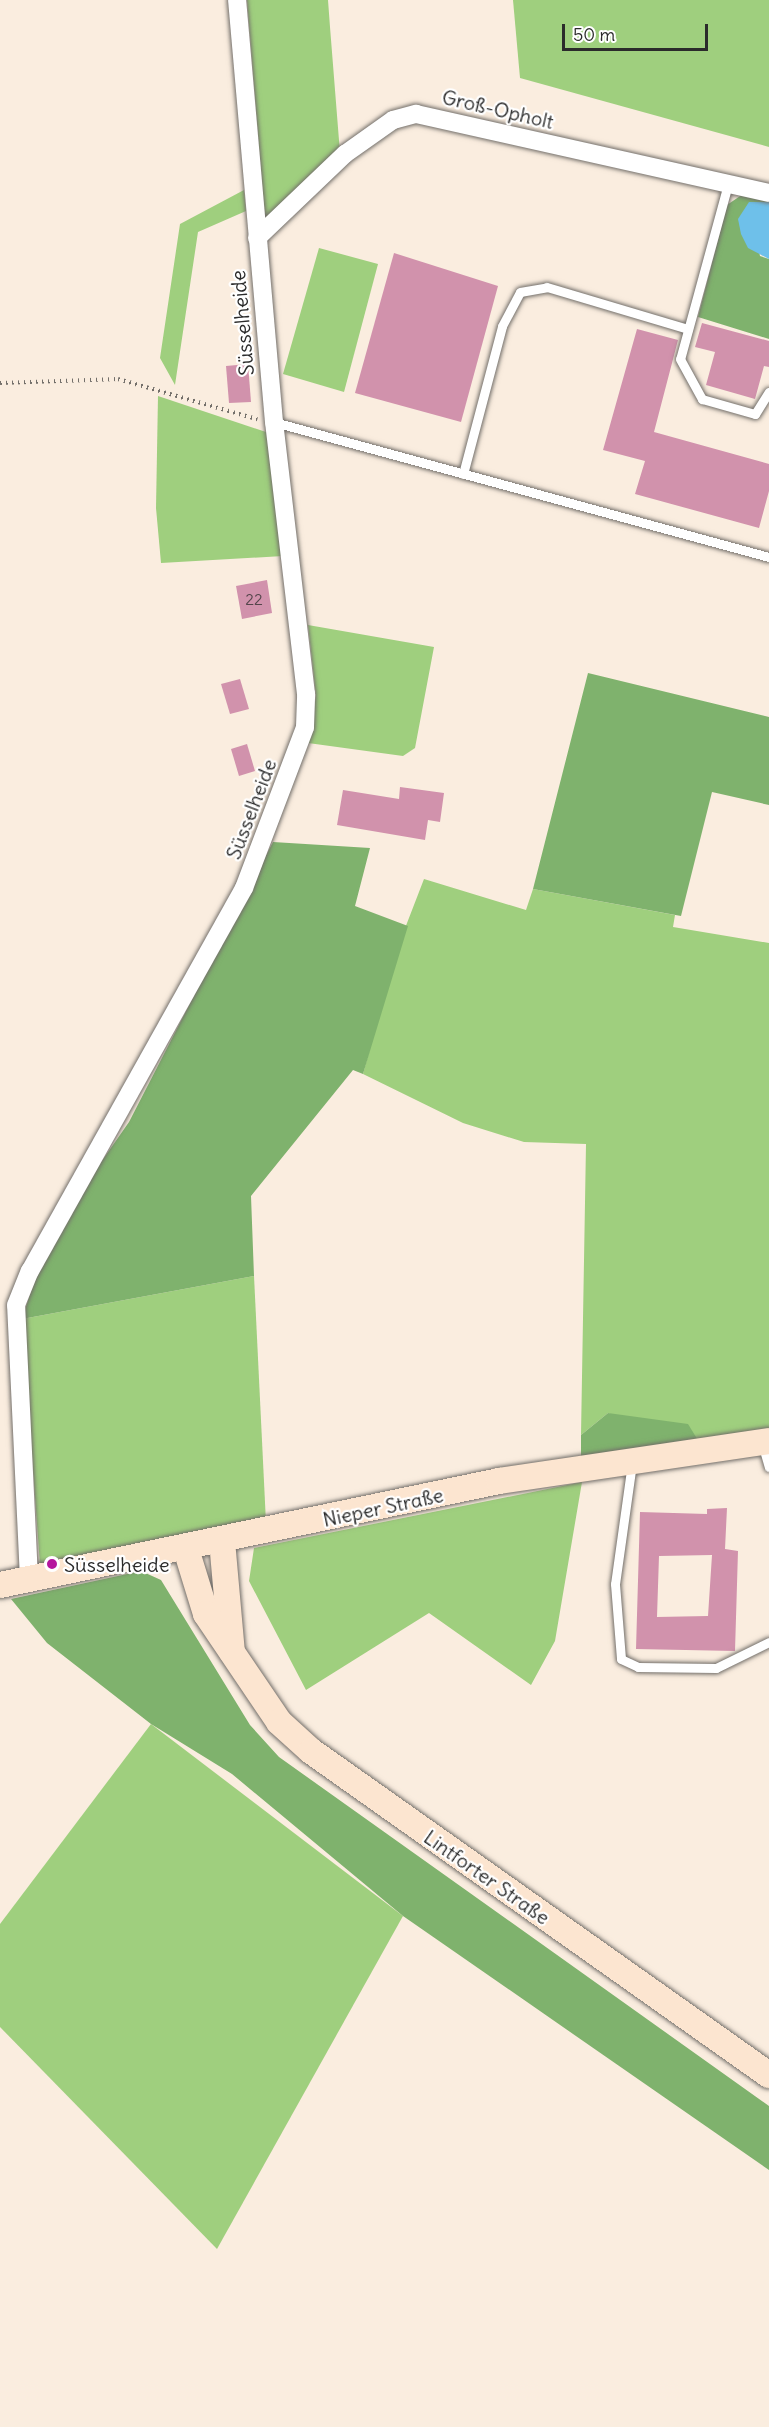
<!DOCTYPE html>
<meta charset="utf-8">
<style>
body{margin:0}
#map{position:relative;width:769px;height:2427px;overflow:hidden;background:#faeddf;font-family:Delius,sans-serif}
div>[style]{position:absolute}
.green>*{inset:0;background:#9fcf7e}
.forest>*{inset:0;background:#7fb26d}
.water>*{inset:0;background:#6ec0ea}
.building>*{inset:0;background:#d192ac}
.path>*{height:4px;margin-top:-2px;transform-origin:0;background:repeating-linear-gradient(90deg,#736f6a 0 1.5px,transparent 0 6px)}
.roads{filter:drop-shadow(0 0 2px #736f6a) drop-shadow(0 0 2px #736f6a)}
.lane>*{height:9px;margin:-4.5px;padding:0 4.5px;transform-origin:4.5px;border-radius:4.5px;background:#fff}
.street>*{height:18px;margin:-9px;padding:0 9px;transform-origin:9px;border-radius:9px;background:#fff}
.secondary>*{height:26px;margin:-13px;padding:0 13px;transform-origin:13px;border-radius:13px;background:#fce5d0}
.dots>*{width:16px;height:16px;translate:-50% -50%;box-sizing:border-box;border:3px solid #fff;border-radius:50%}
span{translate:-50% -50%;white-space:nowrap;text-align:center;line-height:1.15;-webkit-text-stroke:4.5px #fff;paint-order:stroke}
.number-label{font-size:16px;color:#54454b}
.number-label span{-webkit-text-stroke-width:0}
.street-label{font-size:20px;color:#2b2b2b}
.poi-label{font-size:20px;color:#2b2b2b}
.left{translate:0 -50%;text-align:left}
.scale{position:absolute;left:562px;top:24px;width:146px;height:27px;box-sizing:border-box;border:3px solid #2b2b2b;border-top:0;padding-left:8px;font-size:18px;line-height:21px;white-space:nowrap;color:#2b2b2b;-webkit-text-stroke:4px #fff;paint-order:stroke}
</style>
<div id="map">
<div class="green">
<div style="clip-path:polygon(247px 0,328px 0,330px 27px,340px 153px,265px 219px)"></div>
<div style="clip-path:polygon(513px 0,769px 0,769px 147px,520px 78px)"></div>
<div style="clip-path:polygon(244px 190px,246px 211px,198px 232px,175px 385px,160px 358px,180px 224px)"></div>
<div style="clip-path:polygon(319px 248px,378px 264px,344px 392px,283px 374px)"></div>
<div style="clip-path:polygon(158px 396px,266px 432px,283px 556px,161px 563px,156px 508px)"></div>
<div style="clip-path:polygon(308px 625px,434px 647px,415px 748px,403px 756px,308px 743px,316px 696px)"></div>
<div style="clip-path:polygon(424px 879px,526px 910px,533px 889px,675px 915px,673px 927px,769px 943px,769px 1436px,704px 1450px,608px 1413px,581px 1435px,586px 1144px,524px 1142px,463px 1123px,363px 1074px,397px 949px)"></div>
<div style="clip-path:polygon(254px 1276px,266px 1523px,40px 1565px,22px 1319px)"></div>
<div style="clip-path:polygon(582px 1482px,555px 1641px,531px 1685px,429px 1613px,306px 1690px,249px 1581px,254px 1548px)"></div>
<div style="clip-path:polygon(151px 1724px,403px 1916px,217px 2249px,0 2027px,0 1924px)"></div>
</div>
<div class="forest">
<div style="clip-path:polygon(746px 192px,769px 197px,769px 202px,749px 202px,760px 256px,769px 259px,769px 339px,698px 317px,727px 205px)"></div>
<div style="clip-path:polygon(588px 673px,769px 717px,769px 805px,712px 792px,681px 916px,533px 889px)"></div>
<div style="clip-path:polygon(273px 842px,370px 848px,355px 906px,408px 926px,363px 1074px,353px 1070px,251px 1196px,254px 1276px,22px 1319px,36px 1276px,83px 1188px,129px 1122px)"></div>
<div style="clip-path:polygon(608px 1413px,688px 1424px,704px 1450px,581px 1468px,581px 1435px)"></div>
<div style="clip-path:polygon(141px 1571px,161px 1580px,250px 1725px,279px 1757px,769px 2106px,769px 2170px,403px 1916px,232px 1774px,151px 1724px,47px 1643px,11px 1599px)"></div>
</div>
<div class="water">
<div style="clip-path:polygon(749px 202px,769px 202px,769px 259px,748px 248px,741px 234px,738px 219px)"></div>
</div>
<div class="building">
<div style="clip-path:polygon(394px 253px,498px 286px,461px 422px,355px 393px)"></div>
<div style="clip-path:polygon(702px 323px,769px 341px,769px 367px,764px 366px,755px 399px,706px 385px,715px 352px,695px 347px)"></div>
<div style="clip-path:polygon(637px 329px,678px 340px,654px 432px,769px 464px,769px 491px,759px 528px,635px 494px,645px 461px,603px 450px)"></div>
<div style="clip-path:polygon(248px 364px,251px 402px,229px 403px,226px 366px)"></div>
<div style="clip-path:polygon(267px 580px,272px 613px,242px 619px,236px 586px)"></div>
<div style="clip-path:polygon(240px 679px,249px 709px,230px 714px,221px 684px)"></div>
<div style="clip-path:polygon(247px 744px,255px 771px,239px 776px,231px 749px)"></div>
<div style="clip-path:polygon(400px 787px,444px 793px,440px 822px,428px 820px,425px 840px,337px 825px,343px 790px,399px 799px)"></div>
<div style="clip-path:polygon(evenodd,727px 1508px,725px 1549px,738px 1551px,735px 1651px,636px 1649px,640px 1512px,707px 1514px,707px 1509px,727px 1508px,712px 1555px,708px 1616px,657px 1617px,659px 1556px,712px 1555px)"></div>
</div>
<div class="path">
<div style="left:0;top:383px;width:118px;rotate:-1.9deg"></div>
<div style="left:118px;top:379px;width:145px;rotate:16.1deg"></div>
</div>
<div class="roads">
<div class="lane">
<div style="left:728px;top:184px;width:181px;rotate:105.3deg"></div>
<div style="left:680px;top:359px;width:46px;rotate:61.2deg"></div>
<div style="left:702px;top:399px;width:55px;rotate:15.8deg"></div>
<div style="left:755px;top:414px;width:26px;rotate:-58deg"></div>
<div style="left:274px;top:422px;width:513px;rotate:15.26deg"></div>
<div style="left:463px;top:474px;width:153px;rotate:-75.2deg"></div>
<div style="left:502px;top:326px;width:38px;rotate:-62deg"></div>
<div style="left:520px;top:292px;width:27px;rotate:-10deg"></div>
<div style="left:547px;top:287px;width:147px;rotate:16.6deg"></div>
<div style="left:762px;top:1443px;width:25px;rotate:74deg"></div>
<div style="left:632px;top:1463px;width:122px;rotate:98deg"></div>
<div style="left:615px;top:1584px;width:75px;rotate:85.4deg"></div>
<div style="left:621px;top:1659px;width:19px;rotate:25deg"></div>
<div style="left:638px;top:1667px;width:78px;rotate:0.7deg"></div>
<div style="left:716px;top:1668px;width:59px;rotate:-26.1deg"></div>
</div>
<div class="street">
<div style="left:257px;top:238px;width:122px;rotate:-43.7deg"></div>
<div style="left:345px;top:154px;width:59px;rotate:-35.3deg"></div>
<div style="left:393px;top:120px;width:24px;rotate:-15deg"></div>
<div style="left:416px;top:114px;width:362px;rotate:12.6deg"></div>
<div style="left:29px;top:1579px;width:274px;rotate:-92.7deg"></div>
<div style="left:16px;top:1305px;width:37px;rotate:-68deg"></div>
<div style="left:30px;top:1271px;width:439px;rotate:-60.8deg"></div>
<div style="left:244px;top:888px;width:172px;rotate:-69.2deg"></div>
<div style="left:305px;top:727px;width:33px;rotate:-88deg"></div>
<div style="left:306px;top:694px;width:274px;rotate:-96.7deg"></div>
<div style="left:274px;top:422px;width:424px;rotate:-95deg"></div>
</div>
<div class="secondary">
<div style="left:222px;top:1541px;width:111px;rotate:84.9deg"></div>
<div style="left:186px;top:1549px;width:68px;rotate:72.9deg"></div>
<div style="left:206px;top:1614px;width:130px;rotate:55.9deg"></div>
<div style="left:279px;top:1722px;width:43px;rotate:42.2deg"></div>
<div style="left:311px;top:1751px;width:561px;rotate:35.28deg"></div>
<div style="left:0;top:1585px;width:510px;rotate:-11.77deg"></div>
<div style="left:499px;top:1481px;width:273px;rotate:-8.4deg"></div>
</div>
</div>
<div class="dots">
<div style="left:52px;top:1564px;background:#b5179e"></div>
</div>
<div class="number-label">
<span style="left:254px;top:599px">22</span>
</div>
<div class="street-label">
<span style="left:498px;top:109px;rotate:13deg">Groß-Opholt</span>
<span style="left:242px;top:323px;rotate:-95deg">Süsselheide</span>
<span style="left:251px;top:809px;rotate:-69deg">Süsselheide</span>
<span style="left:383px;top:1507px;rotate:-12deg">Nieper Straße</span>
<span style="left:487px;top:1877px;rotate:35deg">Lintforter Straße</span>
</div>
<div class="poi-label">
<span class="left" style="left:64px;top:1564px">Süsselheide</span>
</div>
<div class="scale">50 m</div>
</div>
